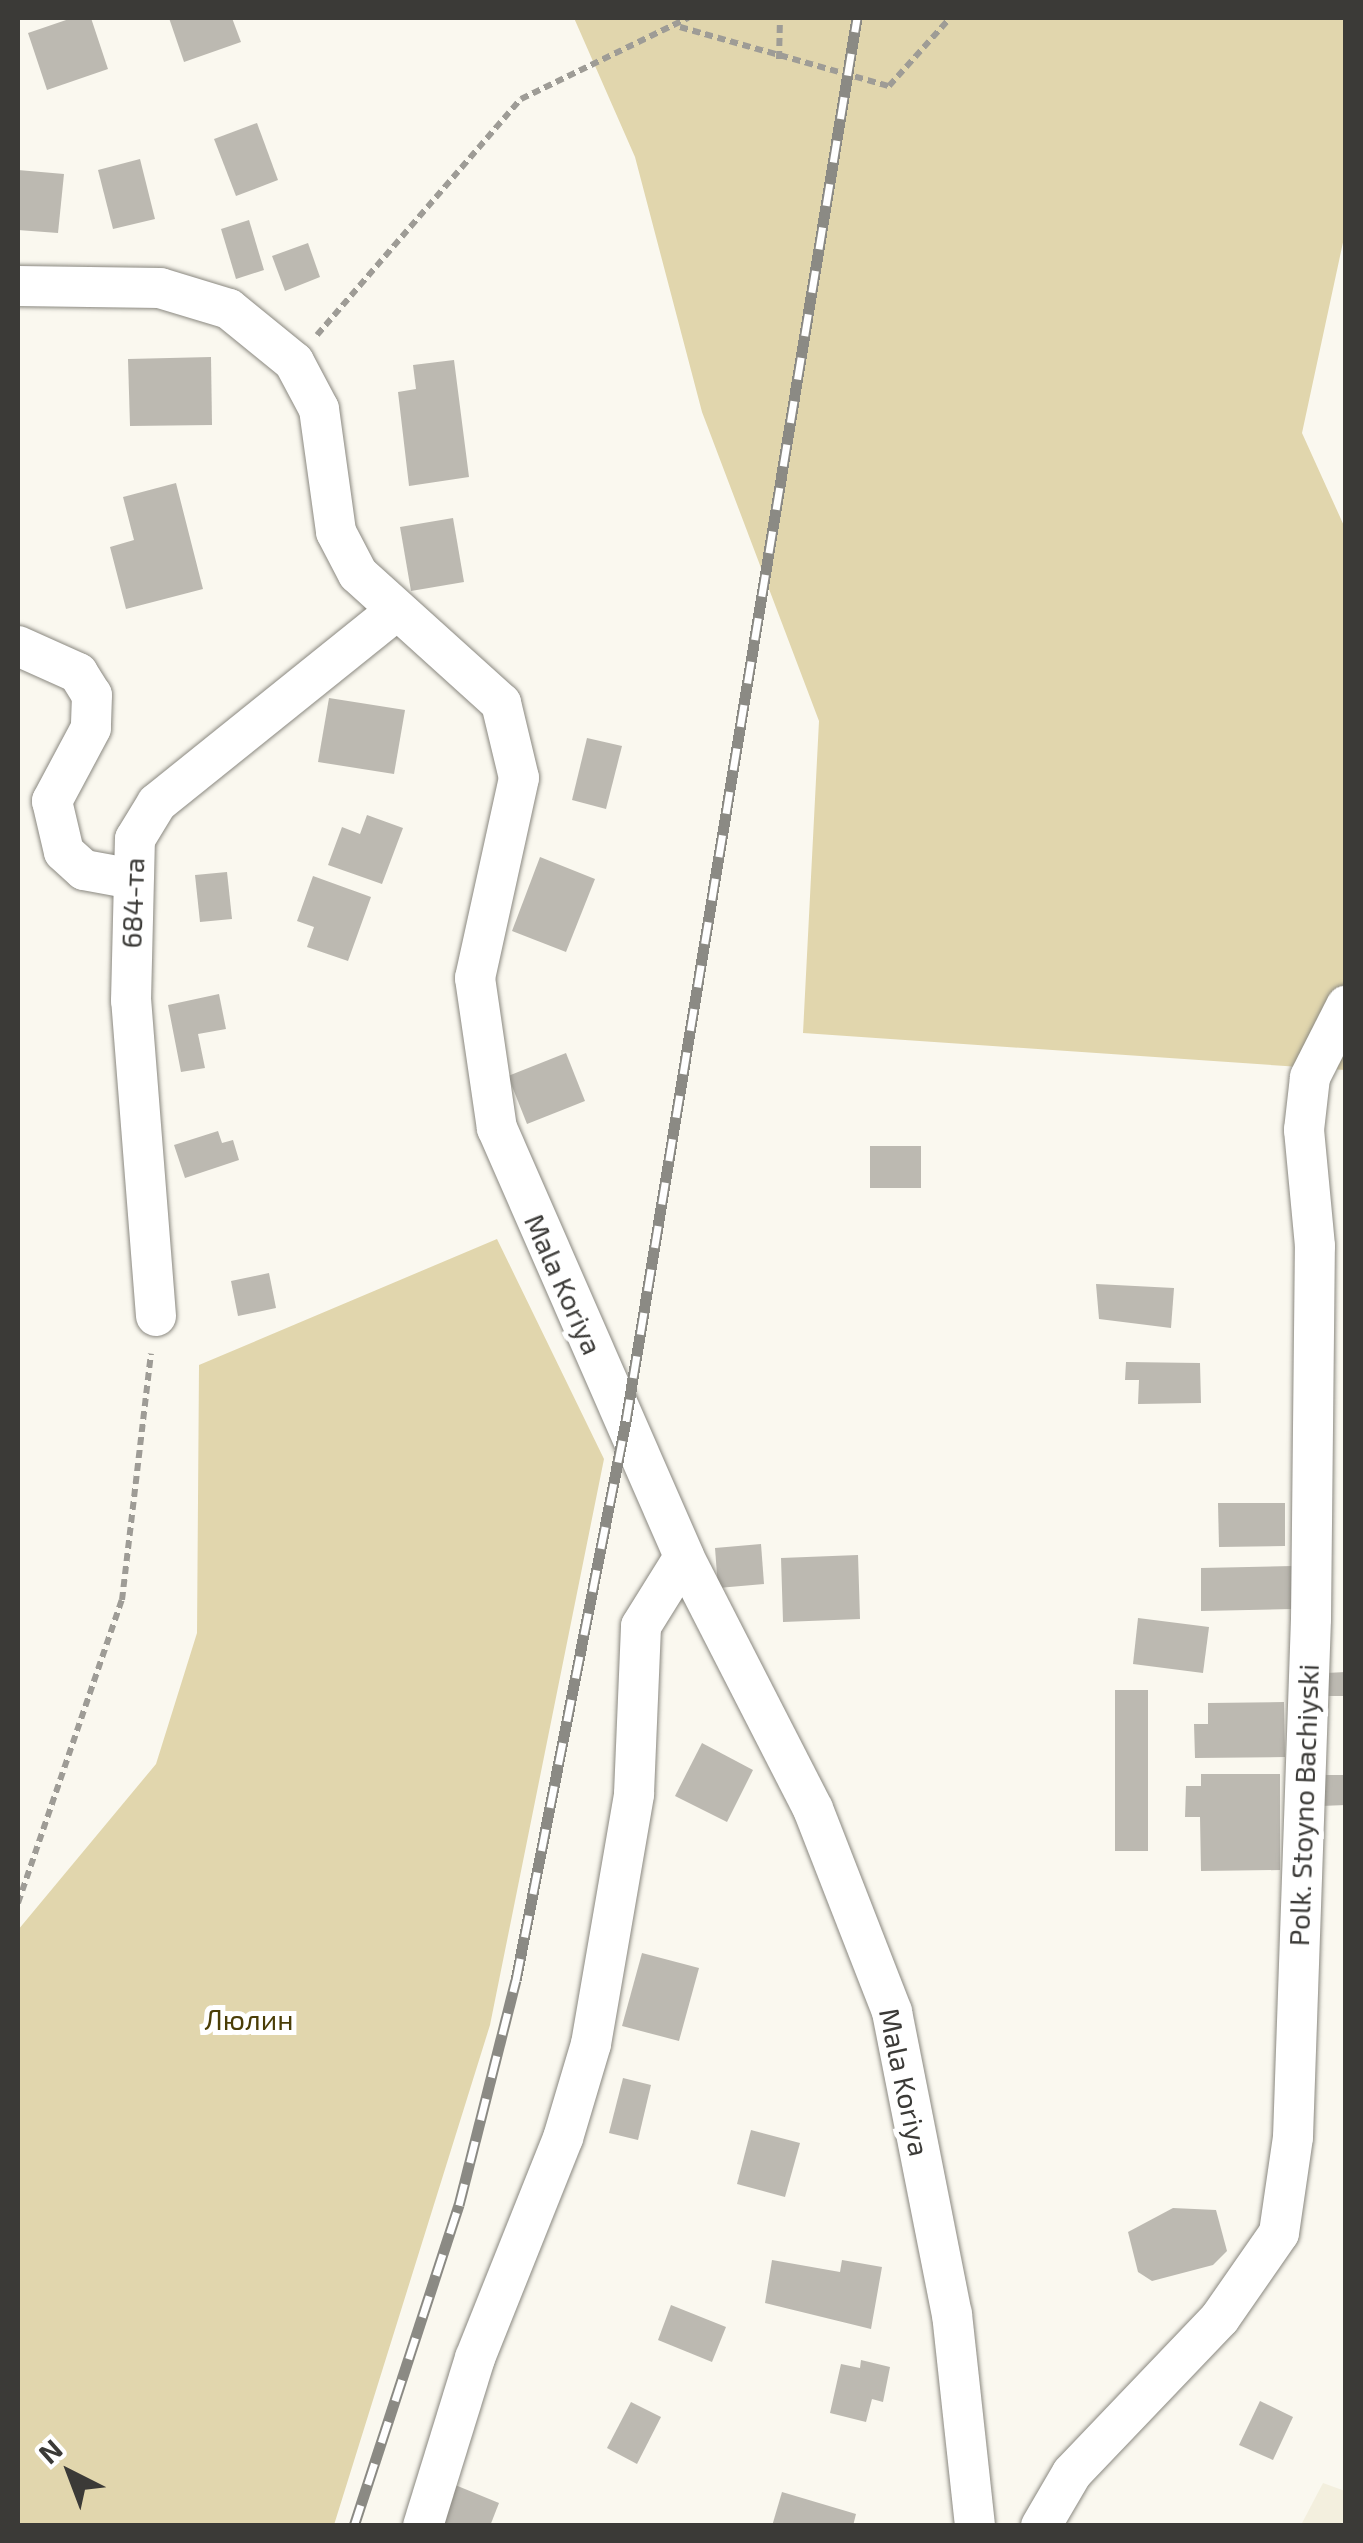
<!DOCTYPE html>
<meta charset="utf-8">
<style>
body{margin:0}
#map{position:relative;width:1363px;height:2543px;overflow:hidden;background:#faf8ef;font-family:"Exo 2",sans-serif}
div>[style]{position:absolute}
.built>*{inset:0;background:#f3efde}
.green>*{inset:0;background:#e1d6ad}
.building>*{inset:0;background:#bcb9b1}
.path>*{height:6px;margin-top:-3px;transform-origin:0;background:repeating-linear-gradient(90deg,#9e9c96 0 8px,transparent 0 13px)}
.roads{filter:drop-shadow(0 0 2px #8a8880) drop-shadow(0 0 2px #8a8880)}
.minor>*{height:40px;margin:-20px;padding:0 20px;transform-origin:20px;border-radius:20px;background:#fff}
.rail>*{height:11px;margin-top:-5.5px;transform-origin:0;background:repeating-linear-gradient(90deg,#fff 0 22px,#8b8a84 0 44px);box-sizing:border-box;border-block:2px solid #8b8a84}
span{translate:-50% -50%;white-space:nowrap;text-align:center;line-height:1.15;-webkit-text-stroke:10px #fff;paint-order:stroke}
.street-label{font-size:28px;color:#3b3a37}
.park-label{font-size:28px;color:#4a3d06}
.frame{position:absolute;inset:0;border:20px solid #3b3a37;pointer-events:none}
.north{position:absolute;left:20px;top:2423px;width:100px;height:100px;-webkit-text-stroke:8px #fff;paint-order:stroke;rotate:318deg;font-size:28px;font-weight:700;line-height:40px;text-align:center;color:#3b3a37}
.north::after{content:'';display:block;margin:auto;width:35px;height:45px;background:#3b3a37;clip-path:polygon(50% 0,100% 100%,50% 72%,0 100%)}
</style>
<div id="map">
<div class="built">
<div style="clip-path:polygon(1323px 2483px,1345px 2491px,1345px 2525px,1301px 2525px)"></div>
</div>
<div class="green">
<div style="clip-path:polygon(574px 18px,1345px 18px,1345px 233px,1302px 433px,1345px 528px,1345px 1070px,803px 1033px,819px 721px,702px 412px,635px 157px)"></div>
<div style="clip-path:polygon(497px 1239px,604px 1459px,490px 2025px,334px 2525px,18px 2525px,18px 1930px,156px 1764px,197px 1633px,199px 1365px)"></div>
</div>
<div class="building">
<div style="clip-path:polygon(72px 18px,91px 18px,108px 69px,47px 90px,28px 33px)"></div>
<div style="clip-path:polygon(169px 18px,232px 18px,241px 42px,184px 62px)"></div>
<div style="clip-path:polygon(257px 123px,278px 180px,236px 196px,214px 139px)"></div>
<div style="clip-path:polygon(140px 159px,155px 219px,113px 229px,98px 170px)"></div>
<div style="clip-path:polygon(18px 170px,64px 174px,58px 233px,18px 230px)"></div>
<div style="clip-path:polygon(249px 220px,264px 270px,236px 279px,221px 229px)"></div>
<div style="clip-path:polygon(308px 243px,320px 277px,285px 291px,272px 256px)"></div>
<div style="clip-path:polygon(211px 357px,212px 425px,130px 426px,128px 359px)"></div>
<div style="clip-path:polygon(454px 360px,469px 477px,409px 486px,398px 392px,416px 389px,413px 365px)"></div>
<div style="clip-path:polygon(176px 483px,203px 589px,126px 609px,110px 547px,134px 540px,123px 497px)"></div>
<div style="clip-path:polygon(453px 518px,464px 582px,411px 591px,400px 527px)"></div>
<div style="clip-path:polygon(329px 698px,405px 710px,394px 774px,318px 762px)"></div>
<div style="clip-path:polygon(587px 738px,622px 746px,606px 809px,572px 800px)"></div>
<div style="clip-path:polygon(367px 815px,403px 828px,382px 884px,328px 865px,342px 827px,360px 834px)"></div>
<div style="clip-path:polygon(540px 857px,595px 879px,566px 952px,512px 931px)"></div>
<div style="clip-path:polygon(227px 872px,232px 919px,200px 922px,195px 875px)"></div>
<div style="clip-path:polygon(313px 876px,371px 897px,348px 961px,307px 947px,314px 927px,297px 921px)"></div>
<div style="clip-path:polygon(219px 994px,226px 1029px,198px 1034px,205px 1068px,181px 1072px,168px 1005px)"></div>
<div style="clip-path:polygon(566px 1053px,585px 1101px,527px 1124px,508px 1076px)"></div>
<div style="clip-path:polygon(218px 1131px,222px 1143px,233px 1140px,239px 1160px,185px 1178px,174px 1145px)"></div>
<div style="clip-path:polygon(870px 1146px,921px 1146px,921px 1188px,870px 1188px)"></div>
<div style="clip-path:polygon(269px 1273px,276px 1308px,238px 1316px,231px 1281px)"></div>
<div style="clip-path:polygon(1096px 1284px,1174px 1288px,1171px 1328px,1099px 1319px)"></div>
<div style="clip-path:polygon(1126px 1362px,1200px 1363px,1201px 1403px,1138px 1404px,1139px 1380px,1125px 1380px)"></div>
<div style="clip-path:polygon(1218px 1503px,1285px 1503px,1285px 1546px,1219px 1547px)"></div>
<div style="clip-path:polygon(761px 1544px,764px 1584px,718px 1588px,715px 1548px)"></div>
<div style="clip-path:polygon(858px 1555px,860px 1619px,783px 1622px,781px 1558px)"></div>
<div style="clip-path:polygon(1292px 1566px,1292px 1609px,1201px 1611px,1201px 1568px)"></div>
<div style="clip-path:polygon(1138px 1618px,1209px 1627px,1203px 1673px,1133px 1664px)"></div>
<div style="clip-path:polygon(1346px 1672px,1346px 1696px,1327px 1696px,1326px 1673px)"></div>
<div style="clip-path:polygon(1115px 1690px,1148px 1690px,1148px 1851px,1115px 1851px)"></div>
<div style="clip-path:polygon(1284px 1702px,1285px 1757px,1195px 1758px,1194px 1724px,1208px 1724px,1208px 1703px)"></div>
<div style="clip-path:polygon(702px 1743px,753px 1770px,727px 1822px,675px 1796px)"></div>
<div style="clip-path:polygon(1201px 1774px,1280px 1774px,1280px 1870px,1201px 1871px,1200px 1817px,1185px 1817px,1186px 1786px,1201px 1786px)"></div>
<div style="clip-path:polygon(1320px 1775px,1346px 1775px,1346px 1805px,1321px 1806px)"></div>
<div style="clip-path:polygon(642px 1953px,699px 1968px,679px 2041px,622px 2026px)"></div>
<div style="clip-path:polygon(623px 2078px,651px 2085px,638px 2140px,609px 2133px)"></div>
<div style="clip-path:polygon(751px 2130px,800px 2143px,785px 2197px,737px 2184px)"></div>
<div style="clip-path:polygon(1173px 2208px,1216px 2210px,1227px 2251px,1213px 2265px,1152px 2281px,1138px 2272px,1128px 2232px)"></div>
<div style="clip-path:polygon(772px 2260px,840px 2272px,842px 2260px,882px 2267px,871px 2329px,765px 2303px)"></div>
<div style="clip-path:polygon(671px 2305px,726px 2327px,712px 2362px,658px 2340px)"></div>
<div style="clip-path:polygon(861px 2360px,890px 2367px,883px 2402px,872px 2399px,866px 2422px,830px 2413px,841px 2364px,860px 2368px)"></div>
<div style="clip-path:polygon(1260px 2401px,1293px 2417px,1273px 2460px,1239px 2445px)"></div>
<div style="clip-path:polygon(631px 2402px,661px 2417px,637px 2464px,607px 2448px)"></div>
<div style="clip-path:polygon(443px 2480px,499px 2503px,490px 2526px,439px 2526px)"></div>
<div style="clip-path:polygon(782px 2492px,856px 2514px,853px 2526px,772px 2526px)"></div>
</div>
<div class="path">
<div style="left:680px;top:27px;width:217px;rotate:15.8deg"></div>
<div style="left:889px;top:86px;width:91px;rotate:-48.1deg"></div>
<div style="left:779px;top:59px;width:41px;rotate:-88.6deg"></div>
<div style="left:317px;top:335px;width:312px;rotate:-49.2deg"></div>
<div style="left:521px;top:99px;width:186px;rotate:-25.9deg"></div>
<div style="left:18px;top:1903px;width:320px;rotate:-71.1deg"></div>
<div style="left:122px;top:1600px;width:248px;rotate:-83.3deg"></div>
</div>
<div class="roads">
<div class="minor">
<div style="left:18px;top:286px;width:142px;rotate:0.8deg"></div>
<div style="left:160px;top:288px;width:72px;rotate:16.9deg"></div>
<div style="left:229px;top:309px;width:84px;rotate:39.2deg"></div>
<div style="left:294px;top:362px;width:53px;rotate:62deg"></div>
<div style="left:319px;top:409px;width:124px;rotate:82.1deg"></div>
<div style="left:336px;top:532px;width:47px;rotate:62.4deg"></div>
<div style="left:358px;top:574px;width:193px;rotate:42.1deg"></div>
<div style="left:501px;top:703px;width:77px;rotate:76.5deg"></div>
<div style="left:519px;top:778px;width:205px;rotate:102.4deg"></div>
<div style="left:475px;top:978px;width:152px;rotate:81.7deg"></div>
<div style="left:497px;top:1128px;width:468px;rotate:66.4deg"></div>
<div style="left:684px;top:1557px;width:283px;rotate:62.9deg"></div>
<div style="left:813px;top:1809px;width:218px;rotate:68.7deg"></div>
<div style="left:892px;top:2012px;width:308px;rotate:78.8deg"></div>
<div style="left:952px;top:2314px;width:213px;rotate:83.8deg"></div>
<div style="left:18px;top:646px;width:66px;rotate:24.2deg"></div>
<div style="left:78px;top:673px;width:26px;rotate:58deg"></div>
<div style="left:92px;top:695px;width:33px;rotate:92deg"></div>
<div style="left:91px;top:728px;width:83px;rotate:118.1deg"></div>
<div style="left:52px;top:801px;width:52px;rotate:76.8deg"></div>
<div style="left:64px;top:852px;width:27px;rotate:42deg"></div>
<div style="left:84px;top:870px;width:50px;rotate:10.4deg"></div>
<div style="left:156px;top:1316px;width:316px;rotate:-94.5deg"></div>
<div style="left:131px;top:1001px;width:162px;rotate:-88.6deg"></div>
<div style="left:135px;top:839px;width:42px;rotate:-58.6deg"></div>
<div style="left:157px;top:803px;width:307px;rotate:-38.8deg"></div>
<div style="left:423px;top:2526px;width:176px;rotate:-72.8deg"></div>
<div style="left:475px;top:2358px;width:237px;rotate:-68.2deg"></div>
<div style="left:563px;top:2138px;width:98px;rotate:-73.4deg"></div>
<div style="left:591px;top:2044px;width:254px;rotate:-80.2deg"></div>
<div style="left:634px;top:1794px;width:168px;rotate:-87.6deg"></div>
<div style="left:641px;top:1626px;width:81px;rotate:-58.1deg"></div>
<div style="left:1041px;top:2526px;width:61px;rotate:-59.7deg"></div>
<div style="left:1072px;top:2473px;width:214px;rotate:-46.3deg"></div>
<div style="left:1220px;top:2318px;width:103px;rotate:-55.2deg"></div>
<div style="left:1279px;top:2233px;width:97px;rotate:-81.7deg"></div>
<div style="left:1293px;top:2137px;width:518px;rotate:-88.01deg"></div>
<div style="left:1311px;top:1619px;width:373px;rotate:-89.4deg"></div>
<div style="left:1315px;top:1246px;width:117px;rotate:-95.4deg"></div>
<div style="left:1304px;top:1130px;width:53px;rotate:-83.5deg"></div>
<div style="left:1310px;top:1077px;width:80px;rotate:-63.1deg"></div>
</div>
</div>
<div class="rail">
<div style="left:354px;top:2526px;width:338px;rotate:-71.9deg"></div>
<div style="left:459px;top:2205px;width:232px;rotate:-75.8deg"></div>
<div style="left:516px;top:1980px;width:570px;rotate:-78.87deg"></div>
<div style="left:626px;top:1421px;width:1422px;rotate:-80.65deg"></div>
</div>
<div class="street-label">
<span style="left:132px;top:903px;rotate:-88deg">684-та</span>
<span style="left:564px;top:1284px;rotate:66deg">Mala Koriya</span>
<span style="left:1303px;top:1805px;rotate:-88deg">Polk. Stoyno Bachiyski</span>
<span style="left:905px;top:2082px;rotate:78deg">Mala Koriya</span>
</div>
<div class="park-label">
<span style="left:249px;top:2019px">Люлин</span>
</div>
<div class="frame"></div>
<div class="north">N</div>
</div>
